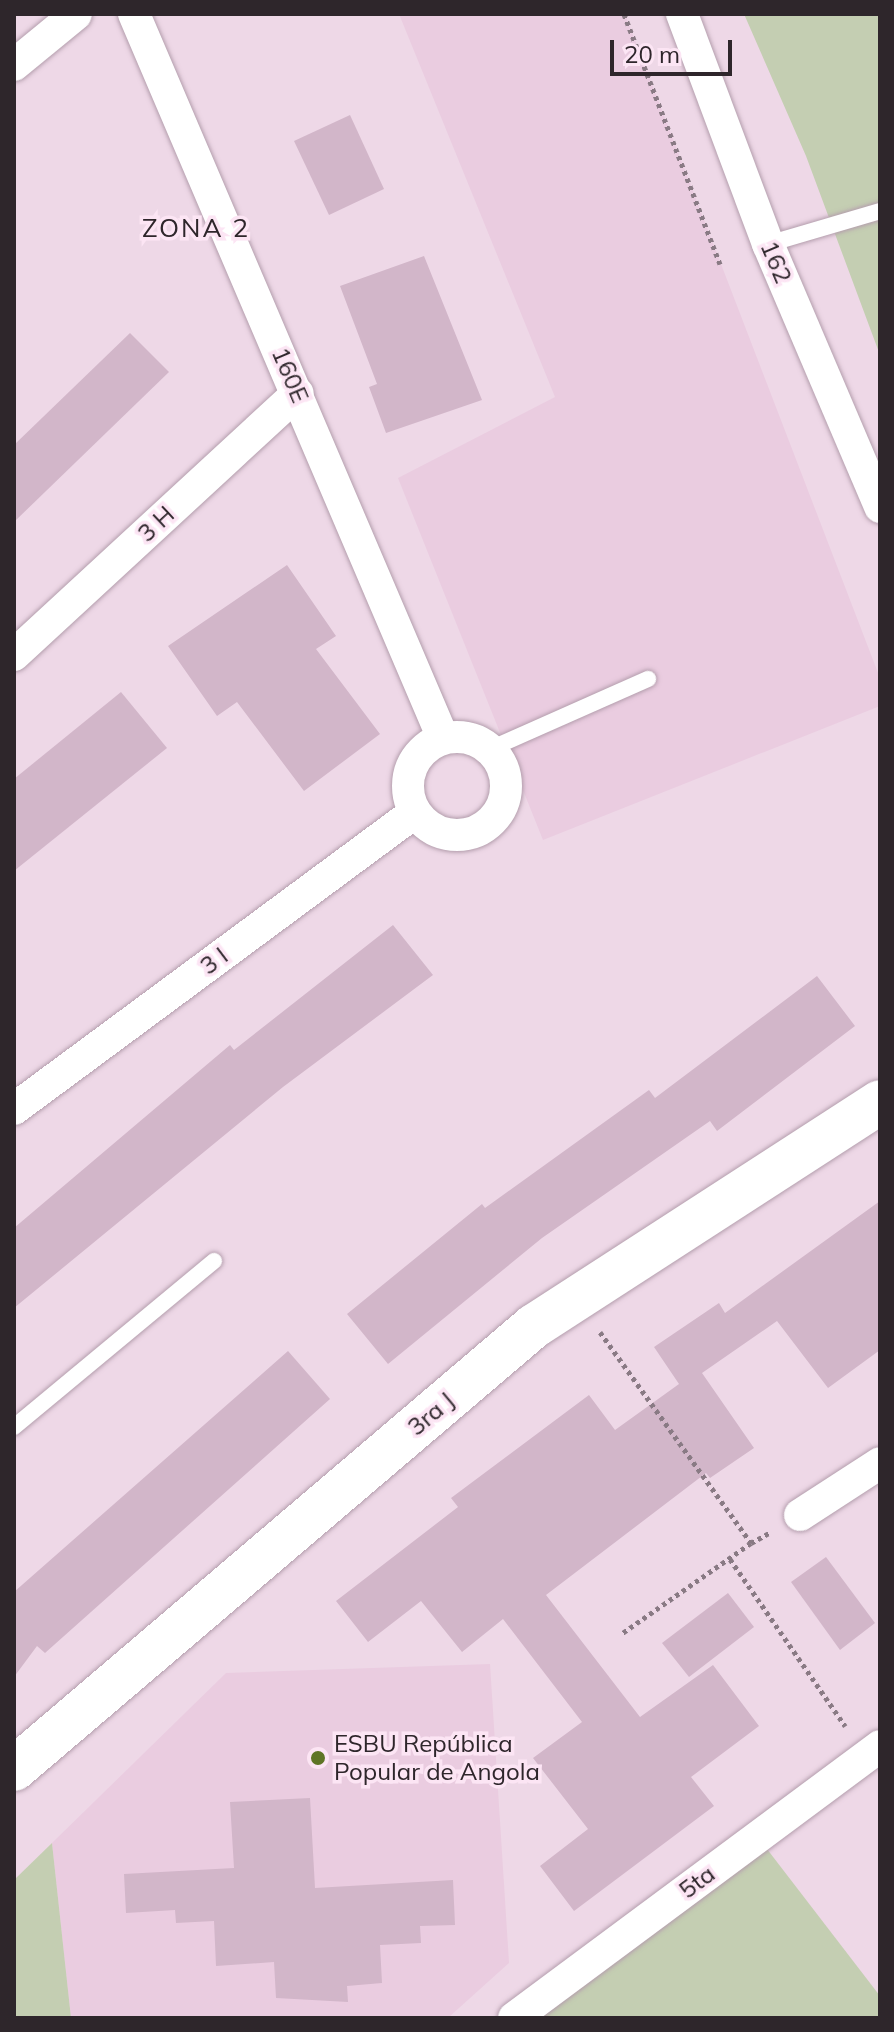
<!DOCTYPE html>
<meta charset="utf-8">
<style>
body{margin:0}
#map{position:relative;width:894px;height:2032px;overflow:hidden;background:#eed8e7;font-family:Mulish,sans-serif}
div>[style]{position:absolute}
.built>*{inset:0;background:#eacce0}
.green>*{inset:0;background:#c4ceb2}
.building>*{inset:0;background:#d2b6c9}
.path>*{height:5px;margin-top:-2.5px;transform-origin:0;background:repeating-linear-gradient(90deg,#897a84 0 4px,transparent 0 8px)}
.roads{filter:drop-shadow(0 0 2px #b49ead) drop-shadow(0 0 2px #b49ead)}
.lane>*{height:16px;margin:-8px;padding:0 8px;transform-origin:8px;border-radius:8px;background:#fff}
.street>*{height:32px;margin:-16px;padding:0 16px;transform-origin:16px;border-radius:16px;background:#fff}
.street>.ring{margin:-16px;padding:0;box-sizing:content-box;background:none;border:32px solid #fff;border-radius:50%}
.secondary>*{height:44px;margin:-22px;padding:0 22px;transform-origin:22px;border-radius:22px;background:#fff}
.dots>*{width:22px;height:22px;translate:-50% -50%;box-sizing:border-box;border:4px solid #fce5f4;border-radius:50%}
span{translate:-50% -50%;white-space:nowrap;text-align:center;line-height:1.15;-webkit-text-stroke:7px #fce5f4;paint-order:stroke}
.street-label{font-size:24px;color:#2e262b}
.poi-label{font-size:24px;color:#2e262b}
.left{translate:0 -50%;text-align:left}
.neighbourhood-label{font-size:26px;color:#2e262b;letter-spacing:2px}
.frame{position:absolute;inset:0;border:16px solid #2e262b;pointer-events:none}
.scale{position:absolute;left:610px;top:40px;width:122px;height:36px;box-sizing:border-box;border:4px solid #2e262b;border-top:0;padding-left:10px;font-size:24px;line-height:28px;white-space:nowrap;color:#2e262b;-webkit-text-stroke:6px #fce5f4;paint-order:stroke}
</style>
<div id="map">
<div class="built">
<div style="clip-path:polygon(399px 14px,625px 14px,880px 678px,880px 706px,543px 840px,398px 478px,555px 397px)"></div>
<div style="clip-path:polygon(490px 1664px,509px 1963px,449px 2017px,71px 2018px,52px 1843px,226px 1673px)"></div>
</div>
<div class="green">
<div style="clip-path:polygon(744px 14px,880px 14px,880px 355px,806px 156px)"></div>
<div style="clip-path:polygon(754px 1832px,880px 1996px,880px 2018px,533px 2018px)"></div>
<div style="clip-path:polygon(52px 1843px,71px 2018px,14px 2018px,14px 1880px)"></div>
</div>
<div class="building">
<div style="clip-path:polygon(350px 115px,384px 189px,329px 215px,294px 141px)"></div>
<div style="clip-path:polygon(424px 256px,482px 400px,386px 433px,369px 387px,377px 384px,340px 286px)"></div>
<div style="clip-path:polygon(130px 333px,169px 372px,14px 522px,14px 445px)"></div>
<div style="clip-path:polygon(287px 565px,336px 636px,316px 649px,380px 734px,304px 791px,237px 702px,217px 716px,168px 646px)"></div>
<div style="clip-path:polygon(121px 692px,167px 748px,14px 871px,14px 779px)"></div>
<div style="clip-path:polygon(393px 925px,433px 975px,283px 1087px,14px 1308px,14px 1228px,230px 1045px,234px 1050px)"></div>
<div style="clip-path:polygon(817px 976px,855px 1026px,717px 1131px,710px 1121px,542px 1238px,388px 1364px,347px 1314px,482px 1204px,485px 1208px,649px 1090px,655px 1098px)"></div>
<div style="clip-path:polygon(880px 1201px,880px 1350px,828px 1388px,777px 1321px,702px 1373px,754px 1448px,710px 1478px,706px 1473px,546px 1595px,640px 1717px,713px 1665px,759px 1726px,691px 1777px,714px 1806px,574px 1911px,540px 1866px,588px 1829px,533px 1758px,582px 1722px,503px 1619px,462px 1652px,421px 1601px,368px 1642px,336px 1601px,458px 1507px,451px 1498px,589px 1395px,615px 1430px,679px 1384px,654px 1347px,719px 1303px,725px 1313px)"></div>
<div style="clip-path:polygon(288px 1351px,330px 1399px,45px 1653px,37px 1646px,14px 1677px,14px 1592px)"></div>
<div style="clip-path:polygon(826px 1557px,875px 1623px,840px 1650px,791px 1582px)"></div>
<div style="clip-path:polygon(728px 1593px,754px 1627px,689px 1677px,662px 1643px)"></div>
<div style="clip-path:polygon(310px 1798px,315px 1888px,453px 1880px,455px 1925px,420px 1926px,421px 1943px,380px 1945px,382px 1983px,347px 1986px,348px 2002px,276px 1998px,274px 1962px,216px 1966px,214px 1921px,176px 1923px,175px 1910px,126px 1913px,124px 1874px,234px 1868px,230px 1802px)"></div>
</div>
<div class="path">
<div style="left:624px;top:14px;width:268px;rotate:69deg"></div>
<div style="left:600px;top:1332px;width:259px;rotate:54.4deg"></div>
<div style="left:751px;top:1543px;width:159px;rotate:145deg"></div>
<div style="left:751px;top:1543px;width:23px;rotate:-29deg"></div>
<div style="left:730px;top:1559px;width:203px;rotate:55.4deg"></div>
</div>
<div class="roads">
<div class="lane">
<div style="left:768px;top:244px;width:117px;rotate:-16.4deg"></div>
<div style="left:490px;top:749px;width:173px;rotate:-23.9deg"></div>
<div style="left:14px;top:1427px;width:260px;rotate:-39.7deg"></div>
</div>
<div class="street">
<div style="left:134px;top:14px;width:787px;rotate:66.89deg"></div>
<div style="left:682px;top:14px;width:246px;rotate:69.5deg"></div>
<div style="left:768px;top:244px;width:286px;rotate:66.9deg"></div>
<div style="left:14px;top:65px;width:80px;rotate:-39.4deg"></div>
<div style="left:14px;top:655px;width:386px;rotate:-42.7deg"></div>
<div class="ring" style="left:408px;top:737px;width:66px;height:66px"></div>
<div style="left:14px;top:1109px;width:499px;rotate:-36.5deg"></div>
<div style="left:800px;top:1515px;width:95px;rotate:-33deg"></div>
<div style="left:514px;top:2018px;width:456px;rotate:-36.6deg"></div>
</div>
<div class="secondary">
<div style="left:14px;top:1769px;width:683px;rotate:-40.43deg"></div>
<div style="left:534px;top:1326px;width:412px;rotate:-32.9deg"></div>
</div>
</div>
<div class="dots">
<div style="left:318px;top:1758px;background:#5f7526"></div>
</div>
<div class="street-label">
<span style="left:776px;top:262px;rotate:67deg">162</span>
<span style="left:290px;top:375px;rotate:67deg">160E</span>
<span style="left:156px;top:524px;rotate:-43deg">3 H</span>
<span style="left:214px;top:961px;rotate:-37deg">3 I</span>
<span style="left:431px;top:1414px;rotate:-40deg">3ra J</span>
<span style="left:697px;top:1882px;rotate:-37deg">5ta</span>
</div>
<div class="poi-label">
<span class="left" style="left:334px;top:1758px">ESBU República<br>Popular de Angola</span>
</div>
<div class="neighbourhood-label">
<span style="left:196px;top:228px">ZONA 2</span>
</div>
<div class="frame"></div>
<div class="scale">20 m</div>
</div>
